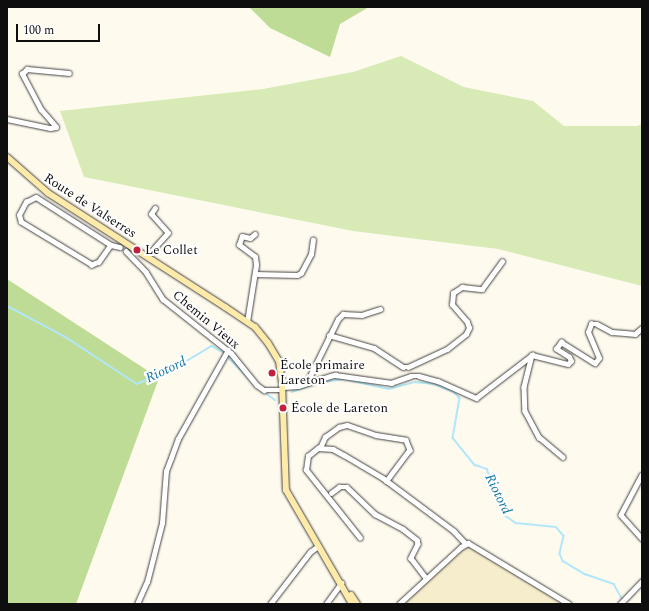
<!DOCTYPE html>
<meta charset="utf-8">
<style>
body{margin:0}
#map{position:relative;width:649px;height:611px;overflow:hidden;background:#fffaee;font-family:Spectral,serif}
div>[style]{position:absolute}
.farmland>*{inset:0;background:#f6edcd}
.green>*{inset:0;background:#d8ebb6}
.forest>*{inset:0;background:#bedc95}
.stream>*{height:1.5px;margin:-0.75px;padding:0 0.75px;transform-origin:0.75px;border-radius:0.75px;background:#b1e7f8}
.roads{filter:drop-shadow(0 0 1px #414141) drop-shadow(0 0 1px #414141)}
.street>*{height:4.5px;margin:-2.25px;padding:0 2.25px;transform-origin:2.25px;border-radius:2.25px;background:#fff}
.secondary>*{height:6px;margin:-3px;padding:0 3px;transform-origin:3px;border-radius:3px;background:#ffeba9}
.dots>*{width:11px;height:11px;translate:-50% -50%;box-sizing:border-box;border:2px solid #fff;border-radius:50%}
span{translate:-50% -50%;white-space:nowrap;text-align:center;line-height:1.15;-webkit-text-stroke:4px #fff;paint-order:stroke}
.street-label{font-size:13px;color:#0e0e0e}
.poi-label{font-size:13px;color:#0e0e0e}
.left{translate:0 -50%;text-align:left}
.water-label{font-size:14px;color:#1277a5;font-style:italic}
.frame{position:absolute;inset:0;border:8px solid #0e0e0e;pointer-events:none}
.scale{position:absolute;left:16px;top:24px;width:84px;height:18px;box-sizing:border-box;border:2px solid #0e0e0e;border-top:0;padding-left:5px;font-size:12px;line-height:14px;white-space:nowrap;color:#0e0e0e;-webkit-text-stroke:3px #fff;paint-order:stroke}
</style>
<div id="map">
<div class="farmland">
<div style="clip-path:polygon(465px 547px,476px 549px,565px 604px,404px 604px)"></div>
</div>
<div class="green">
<div style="clip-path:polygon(401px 56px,464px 87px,533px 101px,564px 126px,637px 126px,642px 124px,642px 286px,498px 249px,353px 231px,84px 177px,60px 111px,263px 89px,353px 72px)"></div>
</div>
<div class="forest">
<div style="clip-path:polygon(249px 7px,369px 7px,340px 24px,330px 57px,270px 28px)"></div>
<div style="clip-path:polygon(7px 279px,159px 378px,76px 604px,7px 604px)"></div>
</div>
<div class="stream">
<div style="left:7px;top:306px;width:64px;rotate:27.8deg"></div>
<div style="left:64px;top:336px;width:87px;rotate:33.3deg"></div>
<div style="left:137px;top:384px;width:47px;rotate:-23.8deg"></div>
<div style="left:180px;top:365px;width:37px;rotate:-31deg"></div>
<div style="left:212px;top:346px;width:14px;rotate:30deg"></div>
<div style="left:227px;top:356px;width:30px;rotate:45deg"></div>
<div style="left:256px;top:386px;width:24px;rotate:36deg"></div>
<div style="left:292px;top:392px;width:26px;rotate:-21deg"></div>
<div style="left:316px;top:383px;width:28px;rotate:-8deg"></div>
<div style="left:344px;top:379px;width:46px;rotate:12.5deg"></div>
<div style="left:389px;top:389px;width:27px;rotate:-15deg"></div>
<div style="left:415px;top:382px;width:19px;rotate:6deg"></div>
<div style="left:434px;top:384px;width:22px;rotate:22deg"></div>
<div style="left:454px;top:392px;width:8px;rotate:45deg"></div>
<div style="left:460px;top:398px;width:41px;rotate:99.9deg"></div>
<div style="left:453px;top:438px;width:35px;rotate:51deg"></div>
<div style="left:475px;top:465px;width:13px;rotate:18deg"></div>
<div style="left:487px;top:469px;width:51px;rotate:68deg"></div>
<div style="left:506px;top:516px;width:12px;rotate:35deg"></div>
<div style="left:516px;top:523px;width:40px;rotate:5.7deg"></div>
<div style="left:556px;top:527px;width:12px;rotate:48deg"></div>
<div style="left:564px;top:536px;width:18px;rotate:103deg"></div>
<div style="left:560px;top:554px;width:8px;rotate:67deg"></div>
<div style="left:563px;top:561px;width:26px;rotate:31deg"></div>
<div style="left:585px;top:574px;width:31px;rotate:19deg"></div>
<div style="left:614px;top:584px;width:23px;rotate:61deg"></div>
</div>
<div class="roads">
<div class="street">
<div style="left:7px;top:119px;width:44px;rotate:11.8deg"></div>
<div style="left:50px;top:128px;width:6px;rotate:-9deg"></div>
<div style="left:56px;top:127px;width:23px;rotate:-131deg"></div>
<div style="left:41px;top:110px;width:41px;rotate:-117.8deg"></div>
<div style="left:22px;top:74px;width:7px;rotate:-45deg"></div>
<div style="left:27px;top:69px;width:42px;rotate:5.4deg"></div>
<div style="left:111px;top:245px;width:21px;rotate:125deg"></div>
<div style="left:99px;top:262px;width:8px;rotate:157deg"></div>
<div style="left:92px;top:265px;width:83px;rotate:-148.8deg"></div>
<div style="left:21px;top:222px;width:7px;rotate:-106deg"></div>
<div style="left:19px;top:215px;width:15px;rotate:-62deg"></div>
<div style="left:26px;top:202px;width:11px;rotate:-27deg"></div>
<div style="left:36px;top:197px;width:89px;rotate:32.6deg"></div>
<div style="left:111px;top:245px;width:9px;rotate:13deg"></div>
<div style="left:126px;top:251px;width:29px;rotate:46deg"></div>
<div style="left:146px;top:272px;width:32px;rotate:58deg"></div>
<div style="left:163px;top:299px;width:87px;rotate:38.5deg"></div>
<div style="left:231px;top:353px;width:41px;rotate:50.9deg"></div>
<div style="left:257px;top:385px;width:9px;rotate:36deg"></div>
<div style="left:264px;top:390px;width:19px"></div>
<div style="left:147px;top:256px;width:31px;rotate:-48deg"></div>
<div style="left:168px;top:233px;width:25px;rotate:-132deg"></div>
<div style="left:151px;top:214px;width:7px;rotate:-56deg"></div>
<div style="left:255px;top:274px;width:42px;rotate:1.4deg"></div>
<div style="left:297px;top:275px;width:4px;rotate:-27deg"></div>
<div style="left:301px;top:273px;width:21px;rotate:-62deg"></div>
<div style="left:311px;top:254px;width:14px;rotate:-82deg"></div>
<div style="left:247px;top:322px;width:58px;rotate:-81deg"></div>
<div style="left:256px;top:265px;width:8px;rotate:-97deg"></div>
<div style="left:255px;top:257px;width:20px;rotate:-143deg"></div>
<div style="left:239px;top:245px;width:9px;rotate:-72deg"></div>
<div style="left:242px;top:236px;width:8px;rotate:14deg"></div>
<div style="left:250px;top:238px;width:6px;rotate:-39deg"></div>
<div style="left:329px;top:335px;width:47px;rotate:16.1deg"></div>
<div style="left:374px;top:348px;width:35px;rotate:33deg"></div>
<div style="left:403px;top:367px;width:5px"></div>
<div style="left:408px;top:367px;width:43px;rotate:-24.8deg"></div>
<div style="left:447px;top:349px;width:24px;rotate:-38deg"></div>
<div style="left:466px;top:334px;width:7px;rotate:-63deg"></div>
<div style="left:469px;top:328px;width:6px;rotate:-108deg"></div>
<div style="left:467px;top:322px;width:23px;rotate:-131deg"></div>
<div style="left:452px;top:305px;width:12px;rotate:-85deg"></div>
<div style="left:453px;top:293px;width:11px;rotate:-34deg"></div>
<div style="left:462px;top:287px;width:20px;rotate:6deg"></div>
<div style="left:482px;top:289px;width:34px;rotate:-54deg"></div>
<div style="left:532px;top:355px;width:37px;rotate:14deg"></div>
<div style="left:568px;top:364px;width:4px;rotate:-45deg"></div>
<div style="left:571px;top:361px;width:4px;rotate:-117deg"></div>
<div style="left:569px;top:357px;width:15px;rotate:-148deg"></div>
<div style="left:556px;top:349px;width:9px;rotate:-54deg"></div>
<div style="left:561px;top:342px;width:40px;rotate:32deg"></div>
<div style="left:595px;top:363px;width:6px;rotate:-51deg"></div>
<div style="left:599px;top:358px;width:28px;rotate:-113deg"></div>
<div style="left:588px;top:332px;width:9px;rotate:-69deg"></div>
<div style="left:591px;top:324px;width:6px"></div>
<div style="left:597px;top:324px;width:17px;rotate:28deg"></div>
<div style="left:612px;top:332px;width:13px;rotate:4deg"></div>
<div style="left:625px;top:333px;width:10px;rotate:6deg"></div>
<div style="left:635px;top:334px;width:9px;rotate:-41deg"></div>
<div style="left:532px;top:355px;width:33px;rotate:104deg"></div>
<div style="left:524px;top:387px;width:24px;rotate:88deg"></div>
<div style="left:525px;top:411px;width:30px;rotate:62deg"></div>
<div style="left:539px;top:437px;width:31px;rotate:40deg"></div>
<div style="left:307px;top:382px;width:70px;rotate:-63.8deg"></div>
<div style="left:338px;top:319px;width:7px;rotate:-45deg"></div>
<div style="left:343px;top:314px;width:19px;rotate:3deg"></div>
<div style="left:362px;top:315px;width:19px;rotate:-18deg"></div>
<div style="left:283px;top:387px;width:15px;rotate:-4deg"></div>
<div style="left:298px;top:386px;width:39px;rotate:-17deg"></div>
<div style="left:335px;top:375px;width:57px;rotate:8.1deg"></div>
<div style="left:391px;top:383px;width:21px;rotate:-19deg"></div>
<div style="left:411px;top:376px;width:8px"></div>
<div style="left:419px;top:376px;width:20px;rotate:15deg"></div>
<div style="left:438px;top:381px;width:42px;rotate:24.1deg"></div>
<div style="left:476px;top:398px;width:71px;rotate:-37.5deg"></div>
<div style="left:320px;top:448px;width:12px;rotate:-66deg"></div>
<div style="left:325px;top:437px;width:17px;rotate:-36deg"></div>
<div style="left:339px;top:427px;width:8px;rotate:-14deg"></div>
<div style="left:347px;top:425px;width:31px;rotate:19deg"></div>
<div style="left:376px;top:435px;width:30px;rotate:9deg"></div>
<div style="left:406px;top:440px;width:11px;rotate:68deg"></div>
<div style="left:410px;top:450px;width:39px;rotate:127deg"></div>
<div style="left:642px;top:475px;width:45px;rotate:117.7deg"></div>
<div style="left:621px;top:515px;width:31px;rotate:48deg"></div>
<div style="left:331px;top:493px;width:10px;rotate:-37deg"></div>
<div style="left:339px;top:487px;width:8px"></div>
<div style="left:347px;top:487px;width:39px;rotate:44deg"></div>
<div style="left:375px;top:514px;width:32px;rotate:28deg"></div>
<div style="left:403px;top:529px;width:18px;rotate:38deg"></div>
<div style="left:417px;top:540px;width:4px;rotate:76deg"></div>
<div style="left:418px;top:544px;width:16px;rotate:117deg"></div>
<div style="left:411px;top:558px;width:25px;rotate:53deg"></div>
<div style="left:360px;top:538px;width:87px;rotate:-128.5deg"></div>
<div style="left:306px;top:470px;width:14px;rotate:-82deg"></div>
<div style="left:308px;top:456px;width:13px;rotate:-39deg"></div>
<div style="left:318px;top:448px;width:15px;rotate:4deg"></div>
<div style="left:333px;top:449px;width:13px;rotate:29deg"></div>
<div style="left:344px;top:455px;width:45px;rotate:30.5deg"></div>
<div style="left:383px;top:478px;width:89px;rotate:36.7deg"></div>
<div style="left:454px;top:531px;width:16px;rotate:47deg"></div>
<div style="left:137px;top:604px;width:24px;rotate:-66deg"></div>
<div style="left:147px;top:582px;width:61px;rotate:-75.7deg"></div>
<div style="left:162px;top:523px;width:52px;rotate:-85.6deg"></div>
<div style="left:166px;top:471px;width:14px;rotate:-69deg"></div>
<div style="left:171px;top:458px;width:20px;rotate:-70deg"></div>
<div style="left:178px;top:439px;width:102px;rotate:-60.7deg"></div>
<div style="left:270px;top:604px;width:66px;rotate:-52.4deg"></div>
<div style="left:310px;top:552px;width:10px;rotate:-37deg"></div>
<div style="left:326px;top:604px;width:26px;rotate:-54deg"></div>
<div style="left:399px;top:604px;width:84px;rotate:-42.6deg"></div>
<div style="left:461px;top:547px;width:8px;rotate:-30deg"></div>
<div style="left:468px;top:543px;width:118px;rotate:31.1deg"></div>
<div style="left:620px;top:604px;width:32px;rotate:-46deg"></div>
</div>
<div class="secondary">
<div style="left:7px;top:157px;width:55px;rotate:41.3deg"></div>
<div style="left:48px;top:193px;width:211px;rotate:32.8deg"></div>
<div style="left:225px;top:307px;width:36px;rotate:34deg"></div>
<div style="left:255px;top:327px;width:21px;rotate:51deg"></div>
<div style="left:268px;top:343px;width:21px;rotate:59deg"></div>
<div style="left:279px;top:361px;width:22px;rotate:82deg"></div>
<div style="left:282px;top:383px;width:107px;rotate:87.9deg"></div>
<div style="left:286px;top:490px;width:132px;rotate:59.9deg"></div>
<div style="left:351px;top:595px;width:11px;rotate:56deg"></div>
</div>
</div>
<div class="dots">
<div style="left:137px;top:250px;background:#c3203d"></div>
<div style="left:272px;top:373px;background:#c3203d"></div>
<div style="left:283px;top:408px;background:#c3203d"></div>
</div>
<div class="street-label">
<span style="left:90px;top:206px;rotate:33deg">Route de Valserres</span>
<span style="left:206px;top:320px;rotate:40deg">Chemin Vieux</span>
</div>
<div class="poi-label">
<span class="left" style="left:145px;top:250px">Le Collet</span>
<span class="left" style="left:280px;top:373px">École primaire<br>Lareton</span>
<span class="left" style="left:291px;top:408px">École de Lareton</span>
</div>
<div class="water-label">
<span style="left:166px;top:370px;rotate:-25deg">Riotord</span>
<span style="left:498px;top:494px;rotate:64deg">Riotord</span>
</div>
<div class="frame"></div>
<div class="scale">100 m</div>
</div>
